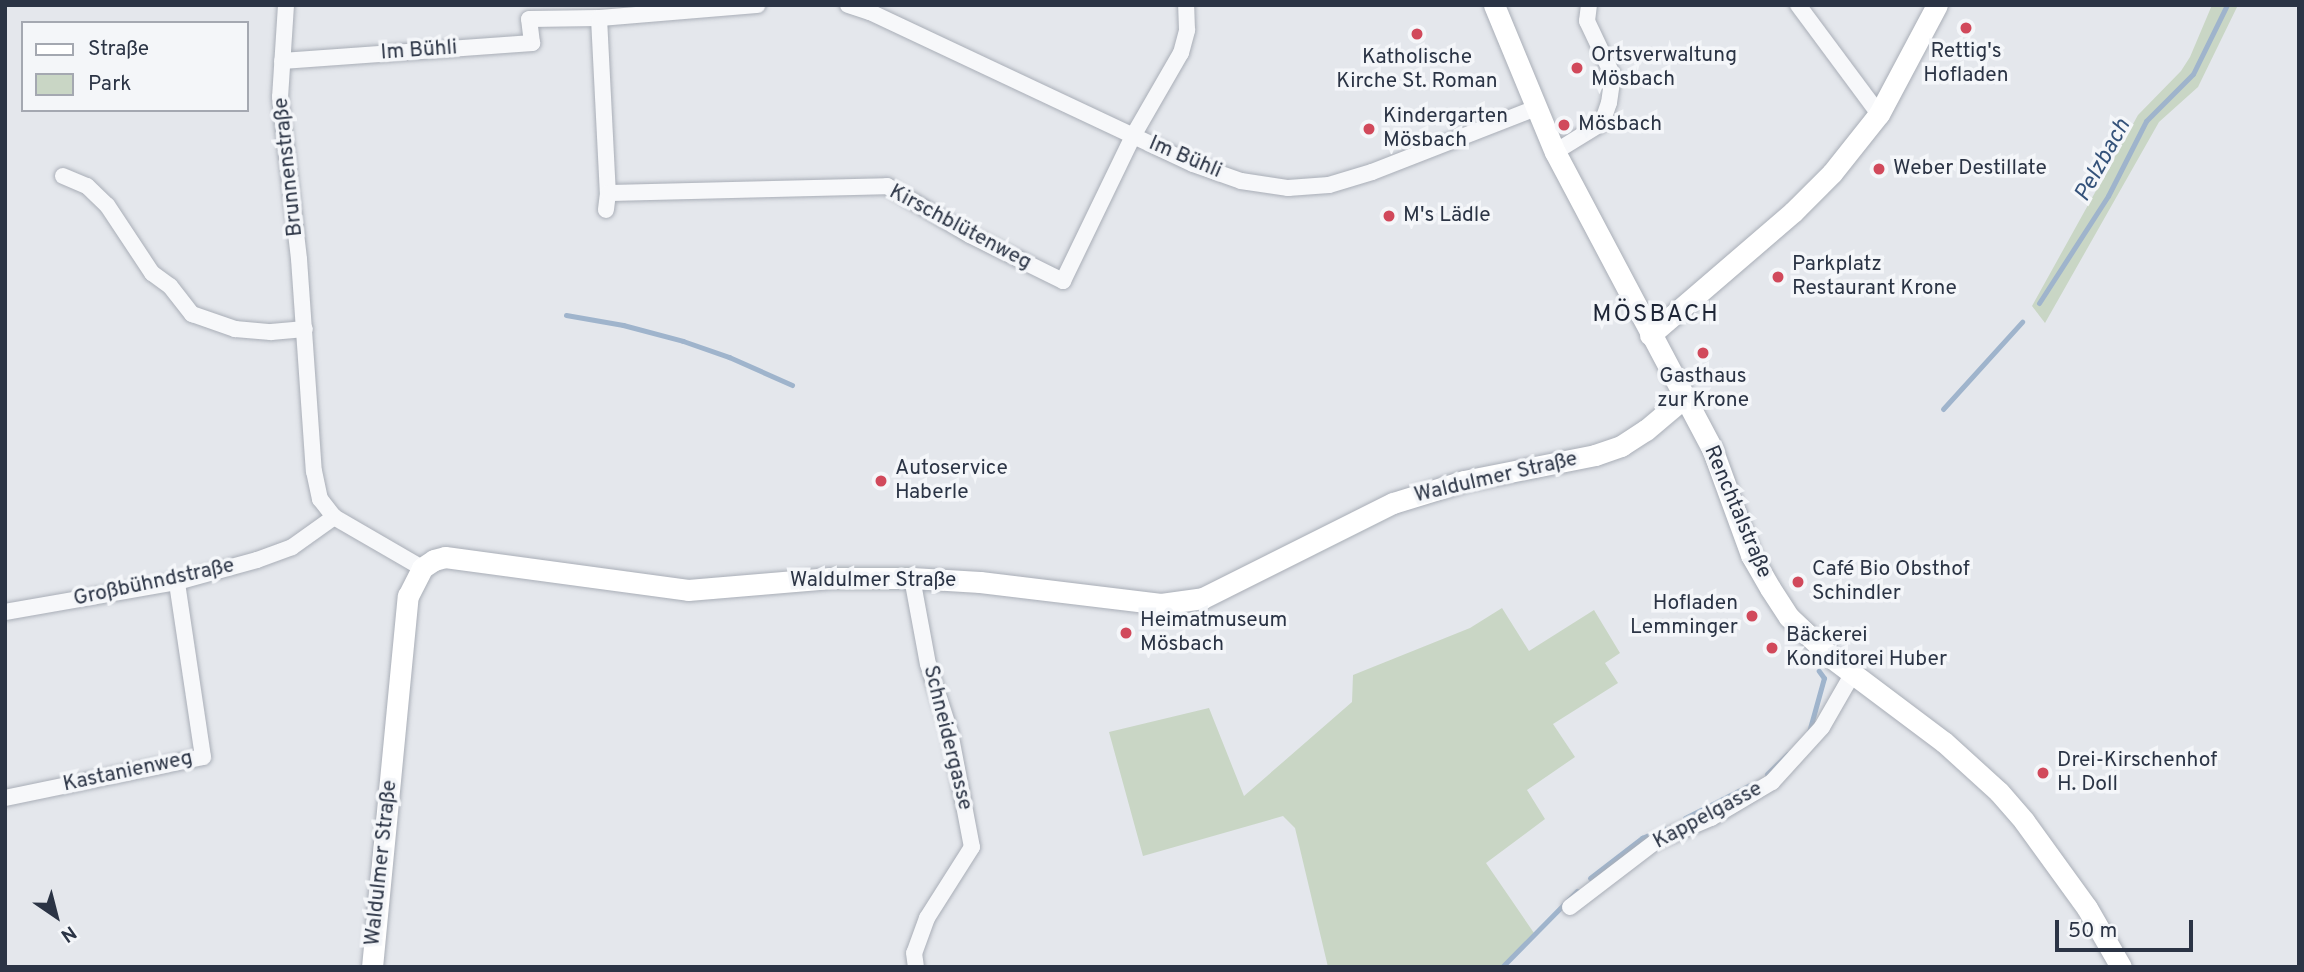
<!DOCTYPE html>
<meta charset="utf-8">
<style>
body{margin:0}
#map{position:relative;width:2304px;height:972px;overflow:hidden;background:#e4e7ec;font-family:Overpass,sans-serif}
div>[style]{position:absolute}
.green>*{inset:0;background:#c9d6c5}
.stream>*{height:5px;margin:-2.5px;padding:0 2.5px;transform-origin:2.5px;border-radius:2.5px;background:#9fb4cc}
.roads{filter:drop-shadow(0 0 2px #a9aeb7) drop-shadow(0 0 2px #a9aeb7)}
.street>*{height:16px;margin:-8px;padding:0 8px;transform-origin:8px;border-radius:8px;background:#f7f8fa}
.secondary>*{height:21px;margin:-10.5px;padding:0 10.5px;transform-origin:10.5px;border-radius:10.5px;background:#fff}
.dots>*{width:19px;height:19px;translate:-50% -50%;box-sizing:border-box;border:4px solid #f4f6f9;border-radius:50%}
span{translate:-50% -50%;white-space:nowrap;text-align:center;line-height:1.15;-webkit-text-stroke:7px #f4f6f9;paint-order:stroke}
.street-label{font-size:21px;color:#2b3445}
.poi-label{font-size:21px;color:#2b3445}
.left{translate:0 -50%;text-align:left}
.right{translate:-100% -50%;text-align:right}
.water-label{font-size:23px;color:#34527a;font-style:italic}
.quarter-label{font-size:24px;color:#1d2536;letter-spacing:2px}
.frame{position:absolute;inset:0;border:7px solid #2b3445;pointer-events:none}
.legend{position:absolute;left:21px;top:21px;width:228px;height:91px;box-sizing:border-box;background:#f4f6f9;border:2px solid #a4a8b1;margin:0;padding:9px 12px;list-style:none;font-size:21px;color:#2b3445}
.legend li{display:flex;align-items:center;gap:14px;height:35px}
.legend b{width:35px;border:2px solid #a4a8b1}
.north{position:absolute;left:21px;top:881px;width:70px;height:70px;-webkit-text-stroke:5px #f4f6f9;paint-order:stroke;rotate:145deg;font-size:19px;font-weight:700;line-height:28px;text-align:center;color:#2b3445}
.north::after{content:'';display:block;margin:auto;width:24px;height:32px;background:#2b3445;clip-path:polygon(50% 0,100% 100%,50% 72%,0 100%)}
.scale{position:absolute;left:2055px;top:920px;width:138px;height:32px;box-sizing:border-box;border:4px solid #2b3445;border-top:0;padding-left:9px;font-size:21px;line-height:24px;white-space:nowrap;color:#2b3445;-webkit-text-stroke:5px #f4f6f9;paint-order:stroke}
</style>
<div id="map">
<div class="green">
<div style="clip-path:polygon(2212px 5px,2238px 5px,2198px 87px,2159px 122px,2045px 323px,2032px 306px,2138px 115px,2181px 71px,2190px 57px)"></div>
<div style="clip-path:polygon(1502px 608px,1529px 651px,1594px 610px,1620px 653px,1605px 663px,1618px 683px,1553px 724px,1575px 757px,1527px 790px,1545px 819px,1486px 863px,1534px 933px,1504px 967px,1328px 967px,1295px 828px,1283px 816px,1143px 856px,1109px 732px,1209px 708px,1244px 796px,1352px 702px,1353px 675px,1470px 628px)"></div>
</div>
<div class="stream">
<div style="left:2039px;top:303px;width:127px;rotate:-57.2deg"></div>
<div style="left:2108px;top:196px;width:84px;rotate:-63.1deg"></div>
<div style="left:2146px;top:121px;width:66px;rotate:-45deg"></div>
<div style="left:2193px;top:74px;width:77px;rotate:-63.8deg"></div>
<div style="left:566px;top:315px;width:58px;rotate:10deg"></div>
<div style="left:623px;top:325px;width:62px;rotate:14.9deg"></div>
<div style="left:683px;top:341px;width:49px;rotate:19.2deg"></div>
<div style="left:729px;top:357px;width:69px;rotate:24deg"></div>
<div style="left:1943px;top:409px;width:118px;rotate:-47.8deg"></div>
<div style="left:1809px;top:732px;width:56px;rotate:-74.5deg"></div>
<div style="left:1824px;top:678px;width:9px;rotate:-126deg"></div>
<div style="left:1767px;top:774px;width:29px;rotate:-44deg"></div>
<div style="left:1685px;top:818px;width:73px;rotate:-26.9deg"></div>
<div style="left:1590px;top:878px;width:66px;rotate:-37.6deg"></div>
<div style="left:1642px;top:838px;width:24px;rotate:-24deg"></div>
<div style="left:1502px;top:967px;width:107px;rotate:-45.4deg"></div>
</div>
<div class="roads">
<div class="street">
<div style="left:286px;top:5px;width:92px;rotate:93.7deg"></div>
<div style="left:280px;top:97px;width:163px;rotate:83.3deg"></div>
<div style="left:299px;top:259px;width:213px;rotate:86deg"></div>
<div style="left:314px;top:471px;width:29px;rotate:78deg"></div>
<div style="left:320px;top:499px;width:23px;rotate:52deg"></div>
<div style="left:334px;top:517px;width:102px;rotate:30.1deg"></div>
<div style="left:848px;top:5px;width:23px;rotate:18deg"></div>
<div style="left:870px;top:12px;width:357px;rotate:25.2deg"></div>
<div style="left:1193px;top:164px;width:51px;rotate:19.5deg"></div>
<div style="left:1241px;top:181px;width:48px;rotate:8.5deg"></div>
<div style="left:1288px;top:188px;width:41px;rotate:-4.2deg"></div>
<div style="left:1329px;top:185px;width:45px;rotate:-16.8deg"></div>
<div style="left:1372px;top:172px;width:176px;rotate:-21.3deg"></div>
<div style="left:1798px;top:5px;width:136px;rotate:53.4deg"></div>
<div style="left:599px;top:18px;width:175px;rotate:87.1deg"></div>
<div style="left:608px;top:193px;width:17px;rotate:97deg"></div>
<div style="left:282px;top:61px;width:251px;rotate:-4.1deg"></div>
<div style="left:532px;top:43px;width:24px;rotate:-97deg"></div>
<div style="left:529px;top:19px;width:70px;rotate:-0.8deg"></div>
<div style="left:599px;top:18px;width:159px;rotate:-4.7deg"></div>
<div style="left:1555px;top:152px;width:55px;rotate:-31.7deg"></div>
<div style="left:1602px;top:123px;width:21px;rotate:-71deg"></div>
<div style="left:1609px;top:103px;width:27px;rotate:-82deg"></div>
<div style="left:1613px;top:76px;width:61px;rotate:-115.3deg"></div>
<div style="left:1587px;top:21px;width:16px;rotate:-83deg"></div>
<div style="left:63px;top:176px;width:26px;rotate:23deg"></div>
<div style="left:87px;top:186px;width:28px;rotate:44deg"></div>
<div style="left:107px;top:205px;width:82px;rotate:56.5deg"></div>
<div style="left:152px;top:273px;width:22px;rotate:36deg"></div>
<div style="left:170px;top:286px;width:36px;rotate:52deg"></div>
<div style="left:192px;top:314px;width:46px;rotate:19.2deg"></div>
<div style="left:235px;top:329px;width:36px;rotate:5deg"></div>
<div style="left:271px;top:332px;width:34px;rotate:-5deg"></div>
<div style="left:608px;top:193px;width:279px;rotate:-1.4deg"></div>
<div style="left:887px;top:186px;width:96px;rotate:30.6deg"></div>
<div style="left:970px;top:235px;width:104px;rotate:26.3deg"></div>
<div style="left:1063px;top:281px;width:161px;rotate:-64.2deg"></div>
<div style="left:1133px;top:136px;width:96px;rotate:-60deg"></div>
<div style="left:1181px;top:53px;width:24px;rotate:-75deg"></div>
<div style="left:1187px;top:30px;width:25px;rotate:-92deg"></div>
<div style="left:912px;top:578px;width:87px;rotate:79.5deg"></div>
<div style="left:928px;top:664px;width:71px;rotate:72.1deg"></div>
<div style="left:950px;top:732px;width:117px;rotate:79.2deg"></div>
<div style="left:972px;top:847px;width:84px;rotate:122.4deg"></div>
<div style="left:927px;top:918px;width:37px;rotate:110deg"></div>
<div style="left:914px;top:953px;width:14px;rotate:82deg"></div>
<div style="left:5px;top:612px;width:175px;rotate:-9.9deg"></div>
<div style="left:177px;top:582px;width:83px;rotate:-15.4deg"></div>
<div style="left:257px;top:560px;width:37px;rotate:-20deg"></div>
<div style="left:292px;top:547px;width:52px;rotate:-35.5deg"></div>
<div style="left:5px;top:798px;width:202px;rotate:-11.7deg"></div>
<div style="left:203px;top:757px;width:177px;rotate:-98.5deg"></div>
<div style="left:1570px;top:907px;width:107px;rotate:-37.4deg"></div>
<div style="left:1655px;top:842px;width:61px;rotate:-23.2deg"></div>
<div style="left:1711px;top:818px;width:71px;rotate:-30.5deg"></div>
<div style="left:1772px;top:782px;width:74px;rotate:-47.7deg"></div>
<div style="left:1822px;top:727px;width:62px;rotate:-60.1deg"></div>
</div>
<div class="secondary">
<div style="left:1494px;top:5px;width:159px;rotate:67.5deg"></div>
<div style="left:1555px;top:152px;width:338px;rotate:62.1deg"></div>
<div style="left:1713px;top:451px;width:111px;rotate:69.9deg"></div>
<div style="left:1751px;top:555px;width:38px;rotate:60deg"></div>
<div style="left:1770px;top:588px;width:35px;rotate:57deg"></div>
<div style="left:1789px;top:617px;width:59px;rotate:43.6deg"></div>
<div style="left:1832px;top:658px;width:140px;rotate:36.9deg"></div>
<div style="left:1944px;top:742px;width:74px;rotate:42.3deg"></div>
<div style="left:1999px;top:792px;width:38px;rotate:49deg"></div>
<div style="left:2024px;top:821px;width:107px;rotate:54.1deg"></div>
<div style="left:2087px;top:908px;width:68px;rotate:60deg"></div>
<div style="left:1650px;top:335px;width:189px;rotate:-40.7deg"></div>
<div style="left:1793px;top:212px;width:55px;rotate:-45deg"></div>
<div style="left:1832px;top:173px;width:75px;rotate:-51.5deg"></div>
<div style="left:1879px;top:114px;width:123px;rotate:-62deg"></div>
<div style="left:372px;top:967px;width:373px;rotate:-84.5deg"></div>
<div style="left:408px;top:596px;width:31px;rotate:-63deg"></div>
<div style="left:422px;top:568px;width:14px;rotate:-34deg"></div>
<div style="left:434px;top:560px;width:11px;rotate:-15deg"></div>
<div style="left:445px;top:557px;width:245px;rotate:7.7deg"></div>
<div style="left:688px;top:590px;width:143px;rotate:-4.8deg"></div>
<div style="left:830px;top:578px;width:82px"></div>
<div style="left:912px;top:578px;width:68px;rotate:3.4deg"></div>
<div style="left:980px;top:582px;width:182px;rotate:6.9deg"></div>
<div style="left:1161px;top:604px;width:42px;rotate:-8.1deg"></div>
<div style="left:1203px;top:598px;width:212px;rotate:-26.6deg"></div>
<div style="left:1393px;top:503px;width:74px;rotate:-17.2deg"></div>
<div style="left:1464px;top:481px;width:134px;rotate:-11.2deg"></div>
<div style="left:1595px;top:455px;width:28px;rotate:-19deg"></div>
<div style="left:1621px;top:446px;width:30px;rotate:-33deg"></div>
<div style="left:1646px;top:430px;width:51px;rotate:-40.2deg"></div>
</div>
</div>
<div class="dots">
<div style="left:1966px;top:28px;background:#d1495b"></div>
<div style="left:1417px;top:34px;background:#d1495b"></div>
<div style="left:1577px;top:68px;background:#d1495b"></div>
<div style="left:1564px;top:125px;background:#d1495b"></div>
<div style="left:1369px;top:129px;background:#d1495b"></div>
<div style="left:1879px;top:169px;background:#d1495b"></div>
<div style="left:1389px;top:216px;background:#d1495b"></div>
<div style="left:1778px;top:277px;background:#d1495b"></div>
<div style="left:1703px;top:353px;background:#d1495b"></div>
<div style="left:881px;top:481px;background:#d1495b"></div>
<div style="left:1798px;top:582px;background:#d1495b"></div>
<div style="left:1752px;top:616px;background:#d1495b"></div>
<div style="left:1126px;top:633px;background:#d1495b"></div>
<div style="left:1772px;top:648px;background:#d1495b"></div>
<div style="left:2043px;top:773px;background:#d1495b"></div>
</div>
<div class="street-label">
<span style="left:419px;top:51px;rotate:-4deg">Im Bühli</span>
<span style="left:1185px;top:158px;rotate:23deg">Im Bühli</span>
<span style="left:289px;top:167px;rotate:-96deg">Brunnenstraße</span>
<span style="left:960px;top:228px;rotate:28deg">Kirschblütenweg</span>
<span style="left:1496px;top:478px;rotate:-13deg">Waldulmer Straße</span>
<span style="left:1737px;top:512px;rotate:67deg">Renchtalstraße</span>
<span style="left:873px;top:581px">Waldulmer Straße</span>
<span style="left:154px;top:583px;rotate:-12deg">Großbühndstraße</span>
<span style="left:947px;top:738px;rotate:76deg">Schneidergasse</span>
<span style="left:128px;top:772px;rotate:-12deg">Kastanienweg</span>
<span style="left:1708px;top:816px;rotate:-28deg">Kappelgasse</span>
<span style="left:382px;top:863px;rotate:-84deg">Waldulmer Straße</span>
</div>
<div class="poi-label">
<span style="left:1966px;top:64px">Rettig's<br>Hofladen</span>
<span class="left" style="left:1591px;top:68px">Ortsverwaltung<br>Mösbach</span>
<span style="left:1417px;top:70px">Katholische<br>Kirche St. Roman</span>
<span class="left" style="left:1383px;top:129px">Kindergarten<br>Mösbach</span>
<span class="left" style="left:1578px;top:125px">Mösbach</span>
<span class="left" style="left:1893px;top:169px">Weber Destillate</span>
<span class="left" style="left:1403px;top:216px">M's Lädle</span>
<span class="left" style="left:1792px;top:277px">Parkplatz<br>Restaurant Krone</span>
<span style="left:1703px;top:389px">Gasthaus<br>zur Krone</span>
<span class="left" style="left:895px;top:481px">Autoservice<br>Haberle</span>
<span class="left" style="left:1812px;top:582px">Café Bio Obsthof<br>Schindler</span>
<span class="right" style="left:1738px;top:616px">Hofladen<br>Lemminger</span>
<span class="left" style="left:1140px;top:633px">Heimatmuseum<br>Mösbach</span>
<span class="left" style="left:1786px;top:648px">Bäckerei<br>Konditorei Huber</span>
<span class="left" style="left:2057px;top:773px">Drei-Kirschenhof<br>H. Doll</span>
</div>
<div class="water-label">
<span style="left:2104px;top:161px;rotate:-61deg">Pelzbach</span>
</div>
<div class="quarter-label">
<span style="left:1656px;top:316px">MÖSBACH</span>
</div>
<div class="frame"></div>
<ul class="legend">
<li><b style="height:9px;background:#fff"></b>Straße</li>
<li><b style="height:19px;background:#c9d6c5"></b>Park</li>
</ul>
<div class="north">N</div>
<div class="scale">50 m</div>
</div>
